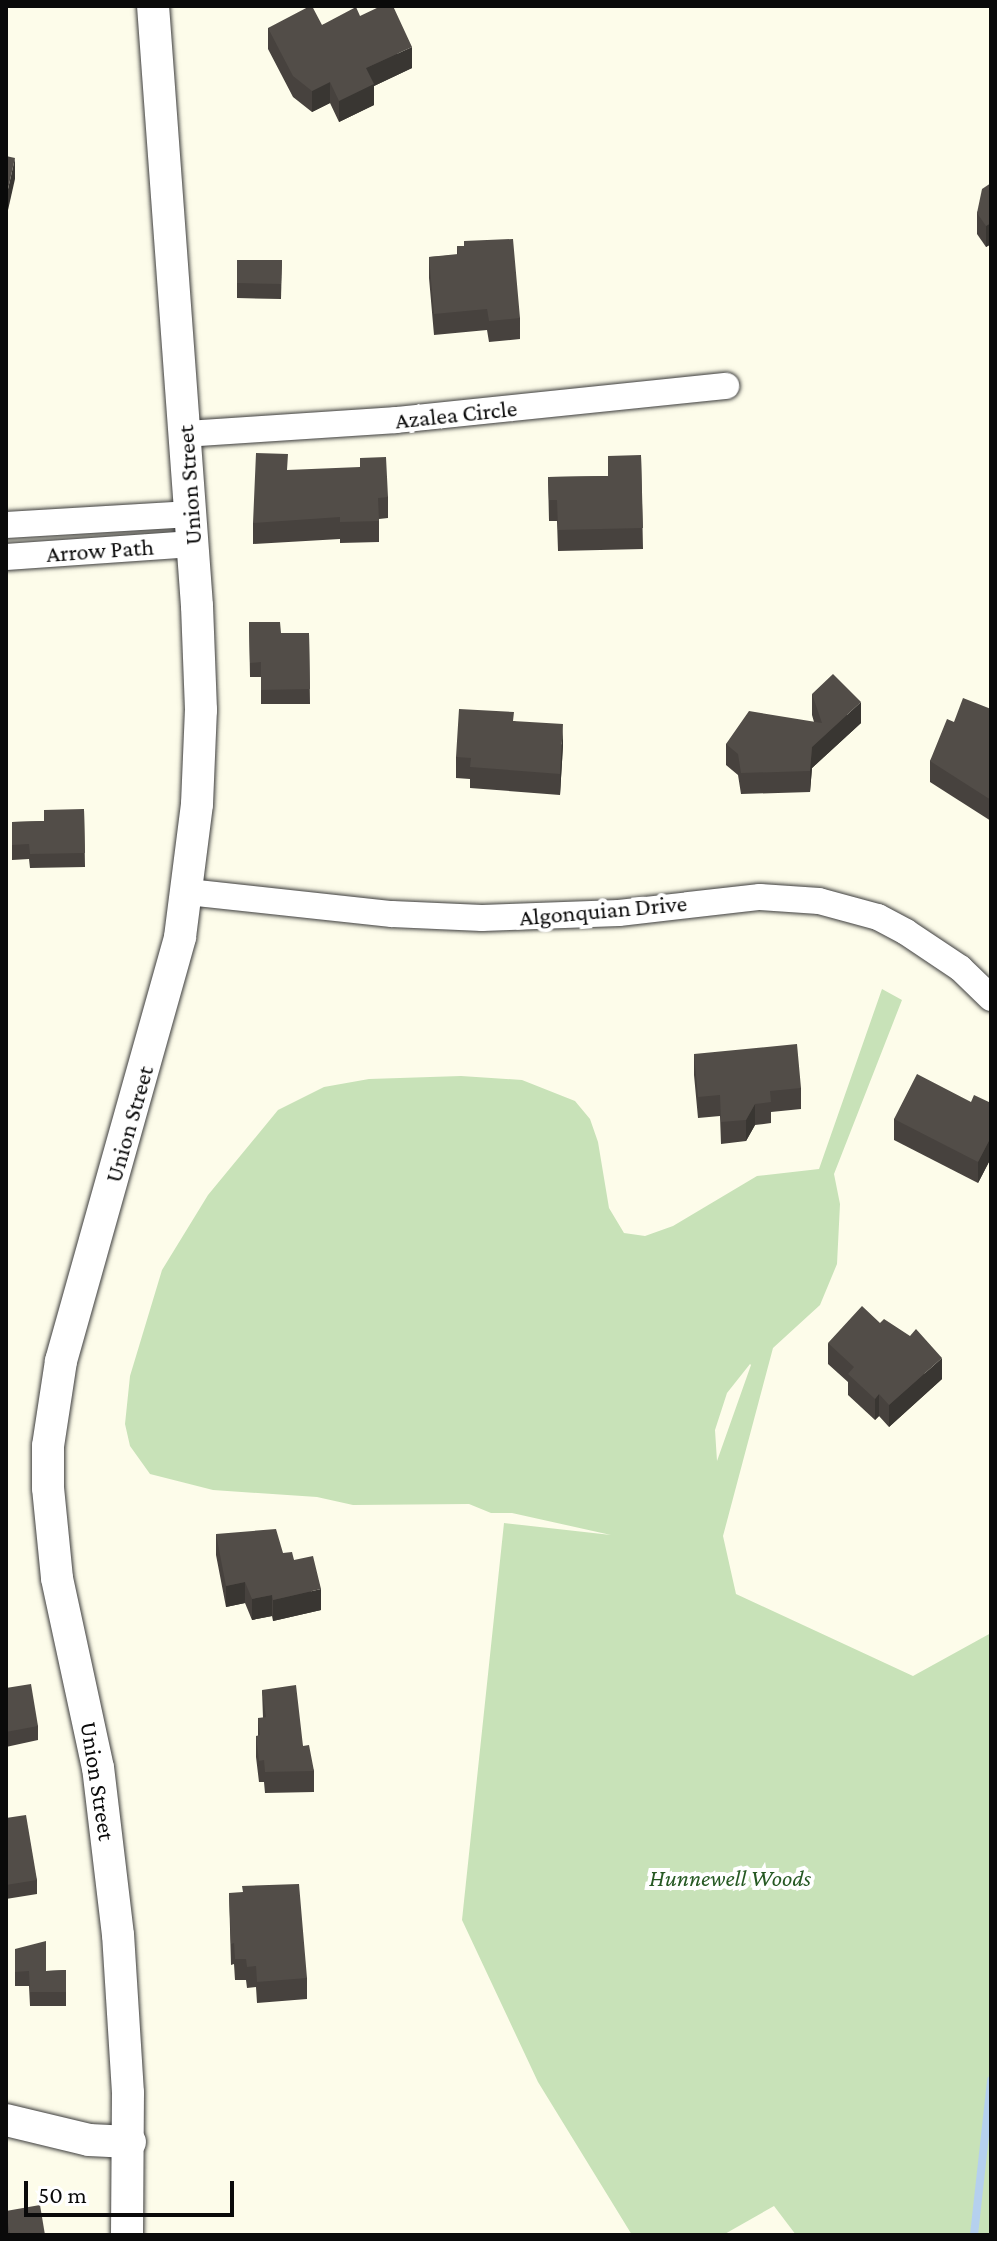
<!DOCTYPE html>
<style>
body{margin:0}
#map{position:relative;width:997px;height:2241px;overflow:hidden;background:#fdfcea;font-family:"Crimson Pro",serif}
div>[style]{position:absolute}
.green>*{inset:0;background:#c8e2b8}
.stream>*{height:8px;margin:-4px;padding:0 4px;transform-origin:4px;border-radius:4px;background:#b5d0ee}
.roads{filter:drop-shadow(0 0 2px #3d3d3d) drop-shadow(0 0 2px #3d3d3d)}
.minor>*{height:26px;margin:-13px;padding:0 13px;transform-origin:13px;border-radius:13px;background:#fff}
.tertiary>*{height:32px;margin:-16px;padding:0 16px;transform-origin:16px;border-radius:16px;background:#fff}
.wall>*{inset:0;background:#47423e}
.shaded-wall>*{inset:0;background:#393632}
.building>*{inset:0;background:#524d48}
span{translate:-50% -50%;white-space:nowrap;text-align:center;line-height:1.15;-webkit-text-stroke:8px #fff;paint-order:stroke}
.street-label{font-size:24px;color:#0a0a0a}
.park-label{font-size:24px;color:#265923;font-style:italic}
.frame{position:absolute;inset:0;border:8px solid #0a0a0a;pointer-events:none}
.scale{position:absolute;left:24px;top:2181px;width:210px;height:36px;box-sizing:border-box;border:4px solid #0a0a0a;border-top:0;padding-left:10px;font-size:24px;line-height:28px;white-space:nowrap;color:#0a0a0a;-webkit-text-stroke:6px #fff;paint-order:stroke}
</style>
<div id="map">
<div class="green">
<div style="clip-path:polygon(evenodd,882px 989px,902px 1000px,834px 1174px,840px 1204px,837px 1264px,820px 1305px,773px 1348px,723px 1536px,736px 1594px,913px 1676px,991px 1633px,991px 2235px,796px 2235px,774px 2206px,723px 2235px,632px 2235px,538px 2082px,462px 1920px,504px 1523px,611px 1535px,512px 1513px,491px 1513px,469px 1504px,353px 1505px,317px 1497px,213px 1490px,150px 1474px,130px 1446px,125px 1424px,130px 1376px,162px 1270px,208px 1195px,278px 1110px,324px 1087px,369px 1079px,461px 1076px,522px 1080px,575px 1101px,590px 1119px,598px 1142px,609px 1208px,624px 1233px,645px 1236px,673px 1226px,757px 1176px,819px 1169px,882px 989px,750px 1364px,751px 1365px,717px 1461px,715px 1430px,727px 1393px,750px 1364px)"></div>
</div>
<div class="stream">
<div style="left:974px;top:2235px;width:156px;rotate:-83.7deg"></div>
</div>
<div class="roads">
<div class="minor">
<div style="left:185px;top:434px;width:211px;rotate:-3.8deg"></div>
<div style="left:396px;top:420px;width:332px;rotate:-5.9deg"></div>
<div style="left:6px;top:525px;width:185px;rotate:-3.4deg"></div>
<div style="left:6px;top:557px;width:187px;rotate:-4deg"></div>
<div style="left:188px;top:892px;width:205px;rotate:6.2deg"></div>
<div style="left:392px;top:914px;width:90px;rotate:2.5deg"></div>
<div style="left:482px;top:918px;width:137px;rotate:-2.1deg"></div>
<div style="left:619px;top:913px;width:142px;rotate:-6.5deg"></div>
<div style="left:760px;top:897px;width:59px;rotate:3.9deg"></div>
<div style="left:819px;top:901px;width:61px;rotate:15.2deg"></div>
<div style="left:878px;top:917px;width:32px;rotate:28deg"></div>
<div style="left:906px;top:932px;width:65px;rotate:33.7deg"></div>
<div style="left:960px;top:968px;width:43px;rotate:44.1deg"></div>
</div>
<div class="tertiary">
<div style="left:6px;top:2120px;width:85px;rotate:13.5deg"></div>
<div style="left:89px;top:2140px;width:41px;rotate:2.8deg"></div>
<div style="left:127px;top:2235px;width:142px;rotate:-89.6deg"></div>
<div style="left:128px;top:2093px;width:158px;rotate:-93.6deg"></div>
<div style="left:118px;top:1935px;width:168px;rotate:-96.8deg"></div>
<div style="left:98px;top:1768px;width:194px;rotate:-102.2deg"></div>
<div style="left:57px;top:1578px;width:90px;rotate:-95.7deg"></div>
<div style="left:48px;top:1488px;width:42px;rotate:-90deg"></div>
<div style="left:48px;top:1446px;width:86px;rotate:-81.3deg"></div>
<div style="left:61px;top:1361px;width:440px;rotate:-74.3deg"></div>
<div style="left:180px;top:937px;width:134px;rotate:-82.7deg"></div>
<div style="left:197px;top:804px;width:94px;rotate:-87.6deg"></div>
<div style="left:201px;top:710px;width:104px;rotate:-92.2deg"></div>
<div style="left:197px;top:606px;width:602px;rotate:-94.19deg"></div>
</div>
</div>
<div class="wall">
<div style="clip-path:polygon(360px 16px,412px 68px,374px 86px,374px 105px,339px 122px,330px 103px,312px 112px,293px 97px,268px 49px,268px 28px,322px 25px)"></div>
<div style="clip-path:polygon(991px 183px,991px 244px,986px 247px,977px 234px,977px 213px)"></div>
<div style="clip-path:polygon(457px 246px,520px 318px,520px 339px,489px 342px,487px 330px,434px 335px,429px 278px,429px 257px,457px 255px)"></div>
<div style="clip-path:polygon(237px 260px,282px 260px,281px 299px,237px 298px)"></div>
<div style="clip-path:polygon(641px 455px,643px 549px,558px 551px,557px 521px,549px 521px,548px 477px,608px 476px)"></div>
<div style="clip-path:polygon(288px 470px,388px 497px,388px 518px,379px 519px,379px 542px,340px 543px,340px 539px,253px 544px,253px 523px)"></div>
<div style="clip-path:polygon(249px 622px,281px 633px,309px 633px,310px 704px,261px 704px,261px 677px,250px 677px)"></div>
<div style="clip-path:polygon(812px 694px,861px 723px,812px 768px,810px 792px,741px 794px,738px 775px,726px 765px,726px 744px,814px 722px,812px 715px)"></div>
<div style="clip-path:polygon(991px 709px,991px 821px,930px 782px,930px 761px,954px 722px)"></div>
<div style="clip-path:polygon(514px 721px,563px 745px,560px 795px,470px 788px,470px 779px,456px 778px,456px 757px)"></div>
<div style="clip-path:polygon(84px 809px,85px 867px,30px 868px,29px 859px,12px 860px,12px 822px,44px 821px)"></div>
<div style="clip-path:polygon(694px 1054px,801px 1088px,801px 1109px,771px 1112px,771px 1123px,755px 1125px,746px 1141px,721px 1144px,720px 1116px,698px 1118px,694px 1075px)"></div>
<div style="clip-path:polygon(991px 1103px,991px 1158px,978px 1183px,894px 1140px,894px 1119px)"></div>
<div style="clip-path:polygon(828px 1343px,942px 1379px,889px 1427px,879px 1416px,875px 1420px,848px 1395px,848px 1382px,828px 1364px)"></div>
<div style="clip-path:polygon(216px 1534px,283px 1553px,294px 1560px,321px 1610px,273px 1621px,272px 1616px,252px 1620px,245px 1603px,226px 1607px,216px 1555px)"></div>
<div style="clip-path:polygon(6px 1688px,38px 1726px,38px 1740px,6px 1747px)"></div>
<div style="clip-path:polygon(262px 1690px,303px 1746px,314px 1771px,314px 1792px,265px 1793px,264px 1782px,259px 1782px,256px 1757px,256px 1736px,258px 1736px,258px 1718px,263px 1718px)"></div>
<div style="clip-path:polygon(6px 1818px,37px 1880px,37px 1894px,6px 1899px)"></div>
<div style="clip-path:polygon(229px 1893px,307px 1978px,307px 1999px,257px 2003px,256px 1987px,247px 1988px,246px 1980px,235px 1980px,234px 1964px,231px 1965px)"></div>
<div style="clip-path:polygon(15px 1949px,46px 1971px,66px 1970px,66px 2006px,30px 2006px,29px 1986px,15px 1986px)"></div>
<div style="clip-path:polygon(6px 2211px,45px 2235px,8px 2235px)"></div>
</div>
<div class="shaded-wall">
<div style="clip-path:polygon(412px 47px,412px 68px,374px 86px,374px 105px,339px 122px,339px 101px,366px 68px)"></div>
<div style="clip-path:polygon(330px 82px,330px 103px,312px 112px,312px 91px)"></div>
<div style="clip-path:polygon(15px 158px,15px 179px,6px 219px,6px 198px)"></div>
<div style="clip-path:polygon(991px 223px,991px 244px,986px 247px,986px 226px)"></div>
<div style="clip-path:polygon(861px 702px,861px 723px,812px 768px,810px 792px,810px 771px,812px 747px)"></div>
<div style="clip-path:polygon(563px 724px,563px 745px,560px 795px,560px 774px)"></div>
<div style="clip-path:polygon(755px 1104px,755px 1125px,746px 1141px,746px 1120px)"></div>
<div style="clip-path:polygon(991px 1137px,991px 1158px,978px 1183px,978px 1162px)"></div>
<div style="clip-path:polygon(942px 1358px,942px 1379px,889px 1427px,889px 1405px)"></div>
<div style="clip-path:polygon(879px 1394px,879px 1416px,875px 1420px,875px 1399px)"></div>
<div style="clip-path:polygon(245px 1582px,245px 1603px,226px 1607px,226px 1586px)"></div>
<div style="clip-path:polygon(321px 1589px,321px 1610px,273px 1621px,273px 1600px)"></div>
<div style="clip-path:polygon(272px 1595px,272px 1616px,252px 1620px,252px 1599px)"></div>
</div>
<div class="building">
<div style="clip-path:polygon(310px 6px,312px 6px,322px 25px,356px 7px,360px 16px,381px 6px,393px 6px,412px 47px,366px 68px,374px 84px,339px 101px,330px 82px,312px 91px,293px 76px,268px 28px)"></div>
<div style="clip-path:polygon(6px 156px,15px 158px,6px 198px)"></div>
<div style="clip-path:polygon(991px 183px,991px 223px,986px 226px,977px 213px,982px 189px)"></div>
<div style="clip-path:polygon(513px 239px,520px 318px,489px 321px,487px 309px,434px 314px,429px 257px,458px 254px,457px 246px,464px 246px,464px 241px)"></div>
<div style="clip-path:polygon(237px 260px,282px 260px,281px 284px,237px 283px)"></div>
<div style="clip-path:polygon(256px 453px,288px 454px,287px 470px,360px 467px,360px 458px,386px 457px,388px 497px,378px 498px,379px 521px,340px 522px,340px 517px,253px 523px)"></div>
<div style="clip-path:polygon(641px 455px,643px 528px,558px 530px,557px 500px,549px 500px,548px 477px,608px 476px,608px 456px)"></div>
<div style="clip-path:polygon(249px 622px,280px 622px,281px 633px,309px 633px,310px 689px,261px 690px,261px 662px,250px 663px)"></div>
<div style="clip-path:polygon(833px 674px,861px 702px,812px 747px,810px 771px,741px 773px,738px 754px,726px 744px,749px 711px,822px 723px,812px 694px)"></div>
<div style="clip-path:polygon(963px 698px,991px 709px,991px 800px,930px 761px,947px 719px,954px 722px)"></div>
<div style="clip-path:polygon(459px 709px,514px 712px,513px 721px,563px 724px,560px 774px,470px 767px,471px 758px,456px 757px)"></div>
<div style="clip-path:polygon(84px 809px,85px 853px,30px 854px,29px 844px,12px 845px,12px 822px,44px 821px,44px 810px)"></div>
<div style="clip-path:polygon(797px 1044px,801px 1088px,770px 1091px,771px 1102px,755px 1104px,746px 1120px,721px 1122px,720px 1095px,698px 1097px,694px 1054px)"></div>
<div style="clip-path:polygon(917px 1074px,971px 1102px,974px 1095px,991px 1103px,991px 1137px,978px 1162px,894px 1119px)"></div>
<div style="clip-path:polygon(862px 1306px,880px 1323px,884px 1319px,910px 1336px,916px 1329px,942px 1358px,889px 1405px,879px 1394px,875px 1399px,848px 1374px,854px 1367px,828px 1343px)"></div>
<div style="clip-path:polygon(276px 1529px,283px 1553px,292px 1552px,294px 1560px,313px 1556px,321px 1589px,273px 1600px,272px 1595px,252px 1599px,245px 1582px,226px 1586px,216px 1534px)"></div>
<div style="clip-path:polygon(31px 1684px,38px 1726px,6px 1732px,6px 1688px)"></div>
<div style="clip-path:polygon(296px 1685px,303px 1746px,309px 1745px,314px 1771px,265px 1772px,264px 1760px,259px 1761px,256px 1736px,260px 1735px,258px 1718px,266px 1717px,262px 1690px)"></div>
<div style="clip-path:polygon(26px 1815px,37px 1880px,6px 1885px,6px 1818px)"></div>
<div style="clip-path:polygon(299px 1884px,307px 1978px,257px 1982px,256px 1966px,247px 1967px,246px 1959px,235px 1959px,234px 1943px,231px 1944px,229px 1893px,243px 1892px,242px 1886px)"></div>
<div style="clip-path:polygon(46px 1941px,46px 1971px,66px 1970px,66px 1992px,30px 1992px,29px 1971px,15px 1972px,15px 1949px)"></div>
<div style="clip-path:polygon(40px 2205px,45px 2235px,10px 2235px,6px 2211px)"></div>
</div>
<div class="street-label">
<span style="left:456px;top:414px;rotate:-6deg">Azalea Circle</span>
<span style="left:189px;top:485px;rotate:-94deg">Union Street</span>
<span style="left:100px;top:550px;rotate:-4deg">Arrow Path</span>
<span style="left:603px;top:910px;rotate:-5deg">Algonquian Drive</span>
<span style="left:129px;top:1124px;rotate:-74deg">Union Street</span>
<span style="left:98px;top:1781px;rotate:81deg">Union Street</span>
</div>
<div class="park-label">
<span style="left:730px;top:1878px">Hunnewell Woods</span>
</div>
<div class="frame"></div>
<div class="scale">50 m</div>
</div>
